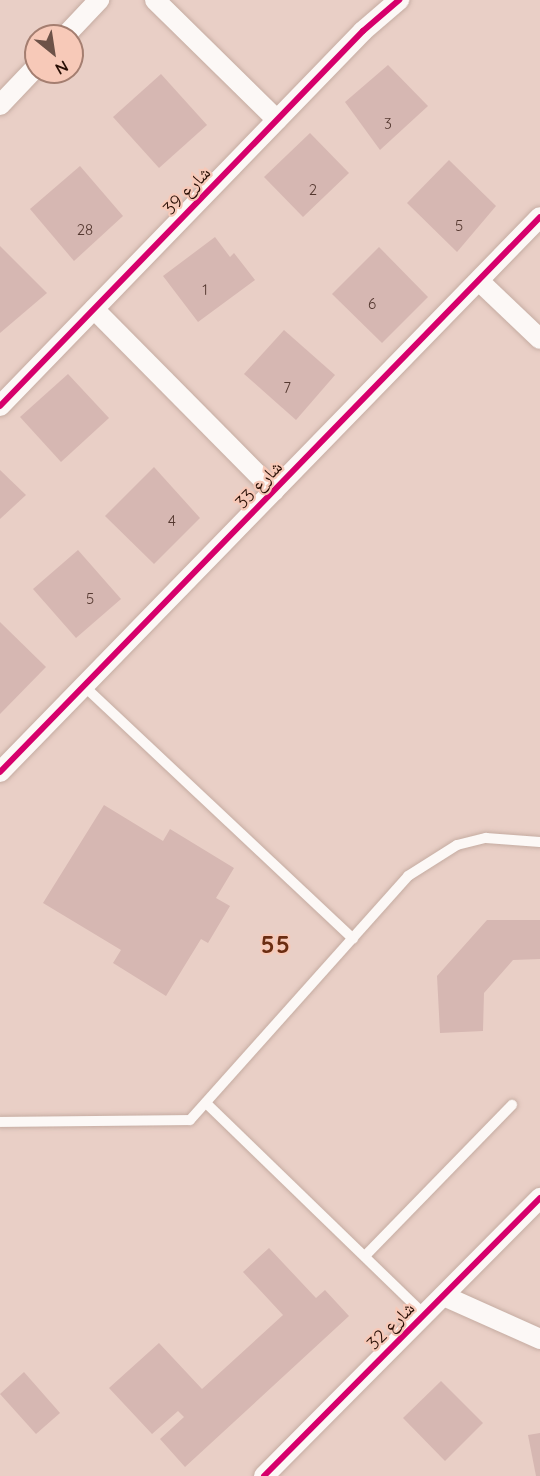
<!DOCTYPE html>
<meta charset="utf-8">
<style>
body{margin:0}
#map{position:relative;width:540px;height:1476px;overflow:hidden;background:#e9cfc6;font-family:Quicksand,"Noto Naskh Arabic",sans-serif}
div>[style]{position:absolute}
.building>*{inset:0;background:#d6b7b2}
.roads{filter:drop-shadow(0 0 2px #c5aca2) drop-shadow(0 0 2px #c5aca2)}
.lane>*{height:10px;margin:-5px;padding:0 5px;transform-origin:5px;border-radius:5px;background:#fcf8f6}
.street>*{height:20px;margin:-10px;padding:0 10px;transform-origin:10px;border-radius:10px;background:#fcf8f6}
.cycleway>*{height:6px;margin:-3px;padding:0 3px;transform-origin:3px;border-radius:3px;background:#d6006c}
span{translate:-50% -50%;white-space:nowrap;text-align:center;line-height:1.15;-webkit-text-stroke:4.5px #f7c9b8;paint-order:stroke}
.number-label{font-size:15px;color:#543830}
.number-label span{-webkit-text-stroke-width:0}
.street-label{font-size:18px;color:#280e04}
.district-label{font-size:24px;color:#6b2d12;font-weight:700;letter-spacing:1.5px}
.north{position:absolute;left:24px;top:24px;width:60px;height:60px;box-sizing:border-box;background:#f7c9b8;border:2px solid #a47e70;border-radius:50%;rotate:150deg;font-size:16px;font-weight:700;line-height:24px;text-align:center;color:#280e04}
.north::after{content:'';display:block;margin:auto;width:21px;height:27px;background:#6c5248;clip-path:polygon(50% 0,100% 100%,50% 72%,0 100%)}
</style>
<div id="map">
<div class="building">
<div style="clip-path:polygon(388px 65px,428px 106px,380px 150px,345px 102px)"></div>
<div style="clip-path:polygon(161px 74px,207px 125px,159px 168px,113px 117px)"></div>
<div style="clip-path:polygon(310px 133px,349px 173px,303px 217px,264px 177px)"></div>
<div style="clip-path:polygon(449px 160px,496px 206px,457px 252px,407px 203px)"></div>
<div style="clip-path:polygon(80px 166px,123px 216px,74px 261px,30px 209px)"></div>
<div style="clip-path:polygon(215px 237px,230px 257px,234px 253px,255px 280px,198px 322px,163px 276px)"></div>
<div style="clip-path:polygon(0 246px,47px 293px,0 333px)"></div>
<div style="clip-path:polygon(379px 247px,428px 297px,382px 343px,332px 294px)"></div>
<div style="clip-path:polygon(284px 330px,335px 375px,296px 420px,244px 374px)"></div>
<div style="clip-path:polygon(68px 374px,109px 418px,61px 462px,20px 417px)"></div>
<div style="clip-path:polygon(154px 467px,200px 518px,154px 564px,105px 516px)"></div>
<div style="clip-path:polygon(0 470px,26px 495px,0 519px)"></div>
<div style="clip-path:polygon(78px 550px,121px 599px,76px 638px,33px 589px)"></div>
<div style="clip-path:polygon(0 622px,46px 667px,0 714px)"></div>
<div style="clip-path:polygon(104px 805px,163px 841px,170px 829px,234px 868px,216px 898px,230px 906px,208px 943px,201px 939px,166px 996px,113px 963px,121px 950px,43px 903px)"></div>
<div style="clip-path:polygon(487px 920px,540px 920px,540px 959px,513px 960px,484px 993px,483px 1031px,440px 1033px,437px 976px)"></div>
<div style="clip-path:polygon(269px 1248px,316px 1298px,325px 1290px,349px 1316px,185px 1467px,160px 1439px,184px 1417px,178px 1411px,152px 1434px,109px 1388px,159px 1343px,202px 1389px,283px 1315px,243px 1272px)"></div>
<div style="clip-path:polygon(24px 1372px,60px 1413px,36px 1434px,0 1394px)"></div>
<div style="clip-path:polygon(441px 1381px,483px 1423px,445px 1461px,403px 1418px)"></div>
<div style="clip-path:polygon(540px 1433px,540px 1476px,536px 1476px,528px 1435px)"></div>
</div>
<div class="roads">
<div class="lane">
<div style="left:84px;top:686px;width:369px;rotate:43.2deg"></div>
<div style="left:206px;top:1103px;width:303px;rotate:44.1deg"></div>
<div style="left:0;top:1122px;width:190px;rotate:-0.6deg"></div>
<div style="left:190px;top:1120px;width:327px;rotate:-48.2deg"></div>
<div style="left:408px;top:876px;width:58px;rotate:-32.3deg"></div>
<div style="left:457px;top:845px;width:30px;rotate:-14deg"></div>
<div style="left:486px;top:838px;width:54px;rotate:4.2deg"></div>
<div style="left:365px;top:1256px;width:211px;rotate:-45.8deg"></div>
</div>
<div class="street">
<div style="left:155px;top:0;width:171px;rotate:44.5deg"></div>
<div style="left:65px;top:36px;width:50px;rotate:-46.6deg"></div>
<div style="left:0;top:105px;width:52px;rotate:-46.5deg"></div>
<div style="left:479px;top:281px;width:84px;rotate:43.6deg"></div>
<div style="left:94px;top:309px;width:256px;rotate:45.3deg"></div>
<div style="left:0;top:406px;width:522px;rotate:-45.93deg"></div>
<div style="left:363px;top:31px;width:48px;rotate:-40.7deg"></div>
<div style="left:0;top:772px;width:774px;rotate:-45.78deg"></div>
<div style="left:444px;top:1296px;width:105px;rotate:24.1deg"></div>
<div style="left:264px;top:1476px;width:392px;rotate:-45.2deg"></div>
</div>
</div>
<div class="cycleway">
<div style="left:0;top:406px;width:522px;rotate:-45.93deg"></div>
<div style="left:363px;top:31px;width:48px;rotate:-40.7deg"></div>
<div style="left:0;top:772px;width:774px;rotate:-45.78deg"></div>
<div style="left:264px;top:1476px;width:392px;rotate:-45.2deg"></div>
</div>
<div class="number-label">
<span style="left:388px;top:124px">3</span>
<span style="left:313px;top:190px">2</span>
<span style="left:459px;top:226px">5</span>
<span style="left:85px;top:230px">28</span>
<span style="left:205px;top:290px">1</span>
<span style="left:372px;top:304px">6</span>
<span style="left:287px;top:388px">7</span>
<span style="left:172px;top:521px">4</span>
<span style="left:90px;top:599px">5</span>
</div>
<div class="street-label">
<span style="left:187px;top:191px;rotate:-46deg">شارع 39</span>
<span style="left:259px;top:485px;rotate:-46deg">شارع 33</span>
<span style="left:391px;top:1326px;rotate:-45deg">شارع 32</span>
</div>
<div class="district-label">
<span style="left:276px;top:945px">55</span>
</div>
<div class="north">N</div>
</div>
